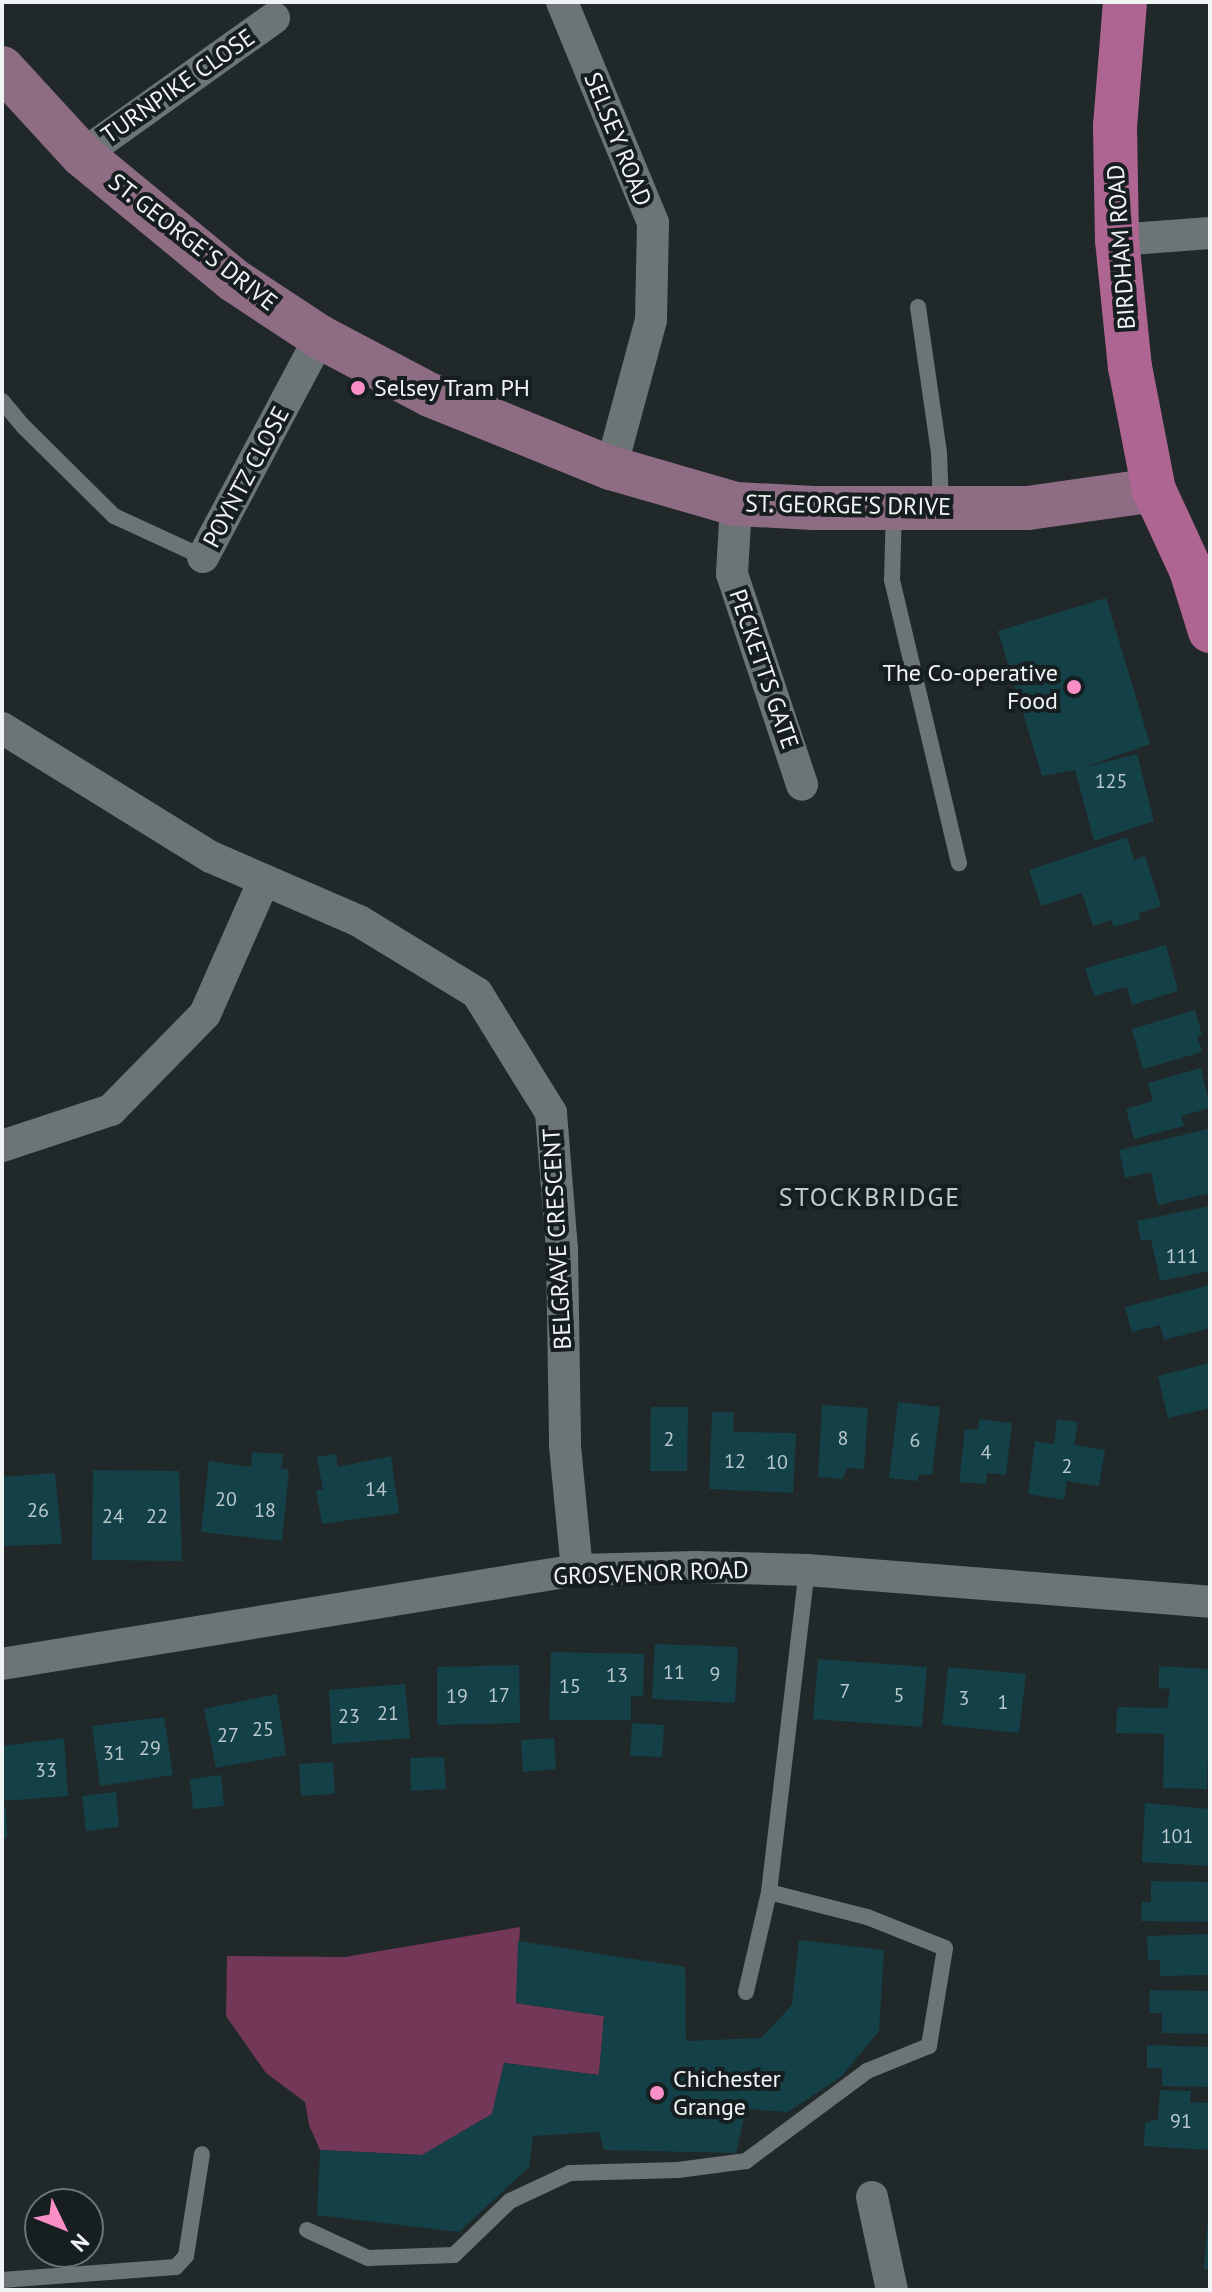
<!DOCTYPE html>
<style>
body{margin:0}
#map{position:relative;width:1212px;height:2292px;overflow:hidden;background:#212829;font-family:"PT Sans",sans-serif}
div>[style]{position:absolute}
.green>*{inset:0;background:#733757}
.building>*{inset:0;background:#144048}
.lane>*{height:16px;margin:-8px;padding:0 8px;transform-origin:8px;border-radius:8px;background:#6c7476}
.street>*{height:32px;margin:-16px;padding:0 16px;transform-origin:16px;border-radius:16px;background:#6c7476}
.secondary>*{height:44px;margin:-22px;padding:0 22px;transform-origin:22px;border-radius:22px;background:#8d6c84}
.primary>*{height:44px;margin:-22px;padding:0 22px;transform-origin:22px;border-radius:22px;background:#af6591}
.dots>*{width:22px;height:22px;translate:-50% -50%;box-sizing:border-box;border:4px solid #171e20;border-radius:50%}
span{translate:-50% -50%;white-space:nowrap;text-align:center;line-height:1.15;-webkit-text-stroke:8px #171e20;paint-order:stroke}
.number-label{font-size:20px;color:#b8c7ca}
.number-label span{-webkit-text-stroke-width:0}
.street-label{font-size:24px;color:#eff4f5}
.poi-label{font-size:24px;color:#eff4f5}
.left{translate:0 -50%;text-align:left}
.right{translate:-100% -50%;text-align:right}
.neighbourhood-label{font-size:26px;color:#c2cacd;letter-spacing:2px}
.frame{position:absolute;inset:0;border:4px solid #eff4f5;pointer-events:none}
.north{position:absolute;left:24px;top:2188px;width:80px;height:80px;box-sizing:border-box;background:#171e20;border:2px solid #6d7475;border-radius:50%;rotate:133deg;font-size:22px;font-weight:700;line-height:32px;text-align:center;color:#eff4f5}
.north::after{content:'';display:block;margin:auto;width:28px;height:36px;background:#fa8fc7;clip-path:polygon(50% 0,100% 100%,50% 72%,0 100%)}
</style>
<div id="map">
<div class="green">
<div style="clip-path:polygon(520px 1927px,516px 2003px,604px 2016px,599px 2075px,504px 2063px,492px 2114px,422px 2155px,320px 2150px,309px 2125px,305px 2102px,266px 2073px,226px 2016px,227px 1956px,345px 1957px)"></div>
</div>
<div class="building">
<div style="clip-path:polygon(1106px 598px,1150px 744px,1082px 768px,1137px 754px,1154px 821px,1094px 841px,1075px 770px,1042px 776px,998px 631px)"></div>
<div style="clip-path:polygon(1127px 837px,1134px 860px,1145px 856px,1161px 906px,1139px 913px,1140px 919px,1114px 927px,1111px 920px,1093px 926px,1082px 893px,1041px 906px,1029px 870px)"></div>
<div style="clip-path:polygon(1166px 945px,1178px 991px,1132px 1005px,1127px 987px,1094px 996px,1085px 968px)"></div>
<div style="clip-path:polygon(1195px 1010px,1202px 1035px,1197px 1036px,1202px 1052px,1143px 1069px,1132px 1029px)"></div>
<div style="clip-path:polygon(1201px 1068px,1210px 1108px,1181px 1116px,1184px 1126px,1134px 1139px,1126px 1109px,1153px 1101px,1148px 1083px)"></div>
<div style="clip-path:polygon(1208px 1129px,1210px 1193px,1158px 1205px,1151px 1172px,1125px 1178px,1119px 1150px)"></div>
<div style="clip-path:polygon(1210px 1206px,1210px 1271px,1160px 1281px,1151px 1239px,1141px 1241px,1137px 1221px)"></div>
<div style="clip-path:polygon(1210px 1285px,1210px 1328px,1164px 1340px,1160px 1325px,1132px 1332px,1125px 1307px)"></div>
<div style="clip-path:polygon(1210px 1363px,1210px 1408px,1168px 1418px,1158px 1376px)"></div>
<div style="clip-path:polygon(898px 1402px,940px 1407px,932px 1475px,919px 1474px,918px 1481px,889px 1478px)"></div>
<div style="clip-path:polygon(822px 1405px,868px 1408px,864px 1469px,847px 1468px,843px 1479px,818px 1477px)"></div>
<div style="clip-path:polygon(651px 1407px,688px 1407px,687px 1471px,650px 1471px)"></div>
<div style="clip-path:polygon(712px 1412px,734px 1412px,733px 1432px,796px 1433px,793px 1493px,709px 1489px)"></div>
<div style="clip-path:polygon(979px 1419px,1012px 1423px,1006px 1475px,987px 1473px,986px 1484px,959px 1482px,965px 1429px,978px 1430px)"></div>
<div style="clip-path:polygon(1057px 1419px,1078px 1422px,1074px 1445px,1105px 1450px,1099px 1486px,1067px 1481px,1064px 1500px,1028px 1494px,1035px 1441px,1054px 1444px)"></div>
<div style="clip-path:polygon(252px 1452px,283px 1454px,281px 1468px,289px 1470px,282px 1541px,201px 1532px,209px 1461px,251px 1467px)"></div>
<div style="clip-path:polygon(336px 1454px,338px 1467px,391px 1456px,399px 1513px,322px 1524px,316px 1490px,323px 1490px,317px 1457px)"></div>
<div style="clip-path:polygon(93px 1470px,179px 1471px,182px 1561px,92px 1560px)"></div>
<div style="clip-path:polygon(55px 1473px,62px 1544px,2px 1546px,2px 1477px)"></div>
<div style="clip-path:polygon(655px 1644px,738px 1647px,735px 1703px,652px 1699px)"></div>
<div style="clip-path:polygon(551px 1652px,644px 1654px,643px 1697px,631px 1696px,631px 1720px,549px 1720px)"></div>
<div style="clip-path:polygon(818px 1659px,927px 1667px,922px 1727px,813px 1719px)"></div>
<div style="clip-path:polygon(519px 1665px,520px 1723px,437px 1725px,437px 1667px)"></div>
<div style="clip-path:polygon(1159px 1666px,1210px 1669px,1207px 1789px,1163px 1788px,1164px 1734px,1116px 1733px,1117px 1707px,1167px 1708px,1170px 1689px,1159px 1688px)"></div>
<div style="clip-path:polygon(948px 1667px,1026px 1674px,1019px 1733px,942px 1725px)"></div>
<div style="clip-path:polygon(405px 1684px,410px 1738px,332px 1744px,329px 1690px)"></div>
<div style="clip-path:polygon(277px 1694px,286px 1755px,216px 1768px,204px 1709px)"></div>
<div style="clip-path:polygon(164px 1717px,173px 1775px,100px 1786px,92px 1726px)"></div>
<div style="clip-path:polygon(632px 1723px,664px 1725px,662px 1757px,630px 1756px)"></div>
<div style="clip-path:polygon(64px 1738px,68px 1796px,2px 1801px,2px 1746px)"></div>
<div style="clip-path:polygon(554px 1738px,556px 1769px,523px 1772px,521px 1740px)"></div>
<div style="clip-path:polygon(444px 1757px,446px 1789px,411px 1791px,410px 1758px)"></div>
<div style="clip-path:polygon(333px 1762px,335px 1794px,301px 1796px,299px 1764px)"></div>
<div style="clip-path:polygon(221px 1775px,224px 1806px,193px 1809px,190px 1779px)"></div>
<div style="clip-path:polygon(116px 1792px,119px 1827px,86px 1831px,82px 1796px)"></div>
<div style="clip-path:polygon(1145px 1803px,1210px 1809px,1210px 1866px,1142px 1862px)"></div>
<div style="clip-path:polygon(2px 1808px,6px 1808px,7px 1838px,2px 1838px)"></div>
<div style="clip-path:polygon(1151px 1881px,1210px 1882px,1210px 1922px,1141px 1921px,1142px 1902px,1151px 1902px)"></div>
<div style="clip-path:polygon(1209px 1934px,1210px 1975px,1160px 1976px,1160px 1960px,1148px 1960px,1147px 1936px)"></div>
<div style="clip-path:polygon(799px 1940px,884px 1950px,879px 2031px,842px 2076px,788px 2112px,746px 2109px,736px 2153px,604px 2150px,599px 2132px,533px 2136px,529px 2167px,459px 2232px,317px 2215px,320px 2150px,422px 2155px,492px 2114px,504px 2063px,599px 2075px,604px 2016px,516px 2003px,518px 1941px,685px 1967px,686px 2041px,761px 2038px,792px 2005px)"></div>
<div style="clip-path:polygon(1150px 1990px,1210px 1991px,1210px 2034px,1162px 2033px,1162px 2013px,1149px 2013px)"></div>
<div style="clip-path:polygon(1147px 2045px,1210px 2047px,1210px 2087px,1162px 2086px,1162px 2068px,1147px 2068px)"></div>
<div style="clip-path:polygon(1160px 2090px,1191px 2091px,1190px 2102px,1210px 2103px,1208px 2150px,1144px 2146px,1145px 2123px,1158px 2119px)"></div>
<div style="clip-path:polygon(1208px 2217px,1210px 2218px,1210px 2269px,1204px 2269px)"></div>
</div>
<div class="lane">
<div style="left:918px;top:307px;width:148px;rotate:81.8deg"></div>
<div style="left:939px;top:453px;width:55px;rotate:87.9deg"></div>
<div style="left:2px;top:401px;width:34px;rotate:50deg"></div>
<div style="left:24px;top:427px;width:127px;rotate:44.7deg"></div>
<div style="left:114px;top:516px;width:98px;rotate:24.7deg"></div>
<div style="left:894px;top:508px;width:72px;rotate:91.6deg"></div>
<div style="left:892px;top:580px;width:291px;rotate:76.7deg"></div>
<div style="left:746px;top:1992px;width:103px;rotate:-77deg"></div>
<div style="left:769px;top:1892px;width:324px;rotate:-83.3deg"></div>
<div style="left:307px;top:2230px;width:67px;rotate:24.7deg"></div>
<div style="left:368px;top:2258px;width:86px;rotate:-2deg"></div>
<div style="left:454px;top:2255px;width:78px;rotate:-44deg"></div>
<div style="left:510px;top:2201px;width:66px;rotate:-25deg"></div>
<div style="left:570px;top:2173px;width:108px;rotate:-1.6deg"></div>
<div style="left:678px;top:2170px;width:69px;rotate:-7.5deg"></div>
<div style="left:746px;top:2161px;width:151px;rotate:-36.6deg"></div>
<div style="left:867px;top:2071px;width:67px;rotate:-22deg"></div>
<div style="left:929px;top:2046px;width:99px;rotate:-80.7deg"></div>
<div style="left:945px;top:1948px;width:84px;rotate:-158.3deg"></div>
<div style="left:867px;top:1917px;width:101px;rotate:-165.7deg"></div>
<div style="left:2px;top:2280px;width:174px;rotate:-4.3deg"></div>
<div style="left:176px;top:2267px;width:15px;rotate:-48deg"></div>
<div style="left:186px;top:2256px;width:103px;rotate:-81.1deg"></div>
</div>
<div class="street">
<div style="left:562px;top:2px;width:239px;rotate:67.6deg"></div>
<div style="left:653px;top:223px;width:97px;rotate:91.2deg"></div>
<div style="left:651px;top:320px;width:153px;rotate:105.1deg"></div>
<div style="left:82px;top:155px;width:236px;rotate:-35.5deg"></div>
<div style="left:1117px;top:240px;width:93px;rotate:-4.3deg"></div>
<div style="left:736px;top:504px;width:70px;rotate:93.3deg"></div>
<div style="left:732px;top:574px;width:222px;rotate:71.6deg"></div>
<div style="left:203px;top:557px;width:249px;rotate:-62deg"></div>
<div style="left:2px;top:728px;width:246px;rotate:31.7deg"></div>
<div style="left:211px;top:857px;width:161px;rotate:23.4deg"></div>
<div style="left:359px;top:921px;width:138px;rotate:31.4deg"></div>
<div style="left:477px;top:993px;width:141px;rotate:58.3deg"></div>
<div style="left:551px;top:1113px;width:136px;rotate:85.4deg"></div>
<div style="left:562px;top:1249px;width:197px;rotate:89.1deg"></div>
<div style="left:565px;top:1446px;width:125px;rotate:84.5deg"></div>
<div style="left:2px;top:1146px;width:115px;rotate:-18.3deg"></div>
<div style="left:111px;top:1110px;width:134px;rotate:-45.6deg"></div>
<div style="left:205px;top:1014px;width:146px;rotate:-66.2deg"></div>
<div style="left:2px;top:1664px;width:583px;rotate:-9.28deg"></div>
<div style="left:577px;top:1570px;width:119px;rotate:-1.4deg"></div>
<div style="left:696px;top:1567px;width:111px;rotate:1.5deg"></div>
<div style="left:807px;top:1570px;width:404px;rotate:4.5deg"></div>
<div style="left:872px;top:2197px;width:95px;rotate:77.9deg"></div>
</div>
<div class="secondary">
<div style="left:2px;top:68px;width:118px;rotate:47.4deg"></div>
<div style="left:82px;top:155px;width:198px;rotate:39.5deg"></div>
<div style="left:235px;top:281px;width:102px;rotate:33.4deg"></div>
<div style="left:320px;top:337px;width:124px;rotate:27.8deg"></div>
<div style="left:430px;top:395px;width:195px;rotate:22deg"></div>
<div style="left:611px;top:468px;width:130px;rotate:16.1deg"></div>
<div style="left:736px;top:504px;width:78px;rotate:2.9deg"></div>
<div style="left:814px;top:508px;width:214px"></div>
<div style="left:1028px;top:508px;width:127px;rotate:-8.1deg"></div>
</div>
<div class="primary">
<div style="left:1125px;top:2px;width:124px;rotate:94.6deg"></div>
<div style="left:1115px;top:126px;width:114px;rotate:89deg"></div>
<div style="left:1117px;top:240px;width:128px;rotate:84.2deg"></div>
<div style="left:1130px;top:367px;width:125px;rotate:79deg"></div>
<div style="left:1154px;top:490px;width:88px;rotate:65.2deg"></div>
<div style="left:1191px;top:570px;width:64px;rotate:72.7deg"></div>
</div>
<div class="dots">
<div style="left:358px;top:388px;background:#fa8fc7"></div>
<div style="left:1074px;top:687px;background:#fa8fc7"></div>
<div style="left:657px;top:2093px;background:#fa8fc7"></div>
</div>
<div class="number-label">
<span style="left:1111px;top:781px">125</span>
<span style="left:1182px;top:1256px">111</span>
<span style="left:843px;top:1438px">8</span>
<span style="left:669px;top:1439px">2</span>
<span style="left:915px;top:1440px">6</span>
<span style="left:986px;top:1452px">4</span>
<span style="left:735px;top:1461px">12</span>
<span style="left:777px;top:1462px">10</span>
<span style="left:1067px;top:1466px">2</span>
<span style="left:376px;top:1489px">14</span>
<span style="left:226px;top:1499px">20</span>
<span style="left:38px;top:1510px">26</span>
<span style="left:265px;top:1510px">18</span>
<span style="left:113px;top:1516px">24</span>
<span style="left:157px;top:1516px">22</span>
<span style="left:674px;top:1672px">11</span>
<span style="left:715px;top:1674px">9</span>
<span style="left:617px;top:1675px">13</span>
<span style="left:570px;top:1686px">15</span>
<span style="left:845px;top:1691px">7</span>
<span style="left:499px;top:1695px">17</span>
<span style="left:899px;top:1695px">5</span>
<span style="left:457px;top:1696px">19</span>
<span style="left:964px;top:1698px">3</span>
<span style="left:1003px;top:1702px">1</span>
<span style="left:388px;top:1713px">21</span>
<span style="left:349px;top:1716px">23</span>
<span style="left:263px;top:1729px">25</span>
<span style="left:228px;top:1735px">27</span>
<span style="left:150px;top:1748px">29</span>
<span style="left:114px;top:1753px">31</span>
<span style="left:46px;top:1770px">33</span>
<span style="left:1177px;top:1836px">101</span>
<span style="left:1181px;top:2121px">91</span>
</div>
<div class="street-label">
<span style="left:178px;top:86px;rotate:-35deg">TURNPIKE CLOSE</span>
<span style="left:618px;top:139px;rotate:68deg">SELSEY ROAD</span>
<span style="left:193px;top:242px;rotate:38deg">ST. GEORGE'S DRIVE</span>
<span style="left:1121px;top:247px;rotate:-94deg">BIRDHAM ROAD</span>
<span style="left:246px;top:477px;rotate:-62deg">POYNTZ CLOSE</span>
<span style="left:848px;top:505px;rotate:1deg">ST. GEORGE'S DRIVE</span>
<span style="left:764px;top:669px;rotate:71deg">PECKETTS GATE</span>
<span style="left:557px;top:1239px;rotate:-93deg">BELGRAVE CRESCENT</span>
<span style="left:651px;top:1573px;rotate:-2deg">GROSVENOR ROAD</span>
</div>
<div class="poi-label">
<span class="left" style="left:374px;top:388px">Selsey Tram PH</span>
<span class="right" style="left:1058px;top:687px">The Co-operative<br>Food</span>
<span class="left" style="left:673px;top:2093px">Chichester<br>Grange</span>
</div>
<div class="neighbourhood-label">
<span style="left:870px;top:1197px">STOCKBRIDGE</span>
</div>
<div class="frame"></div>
<div class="north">N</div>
</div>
